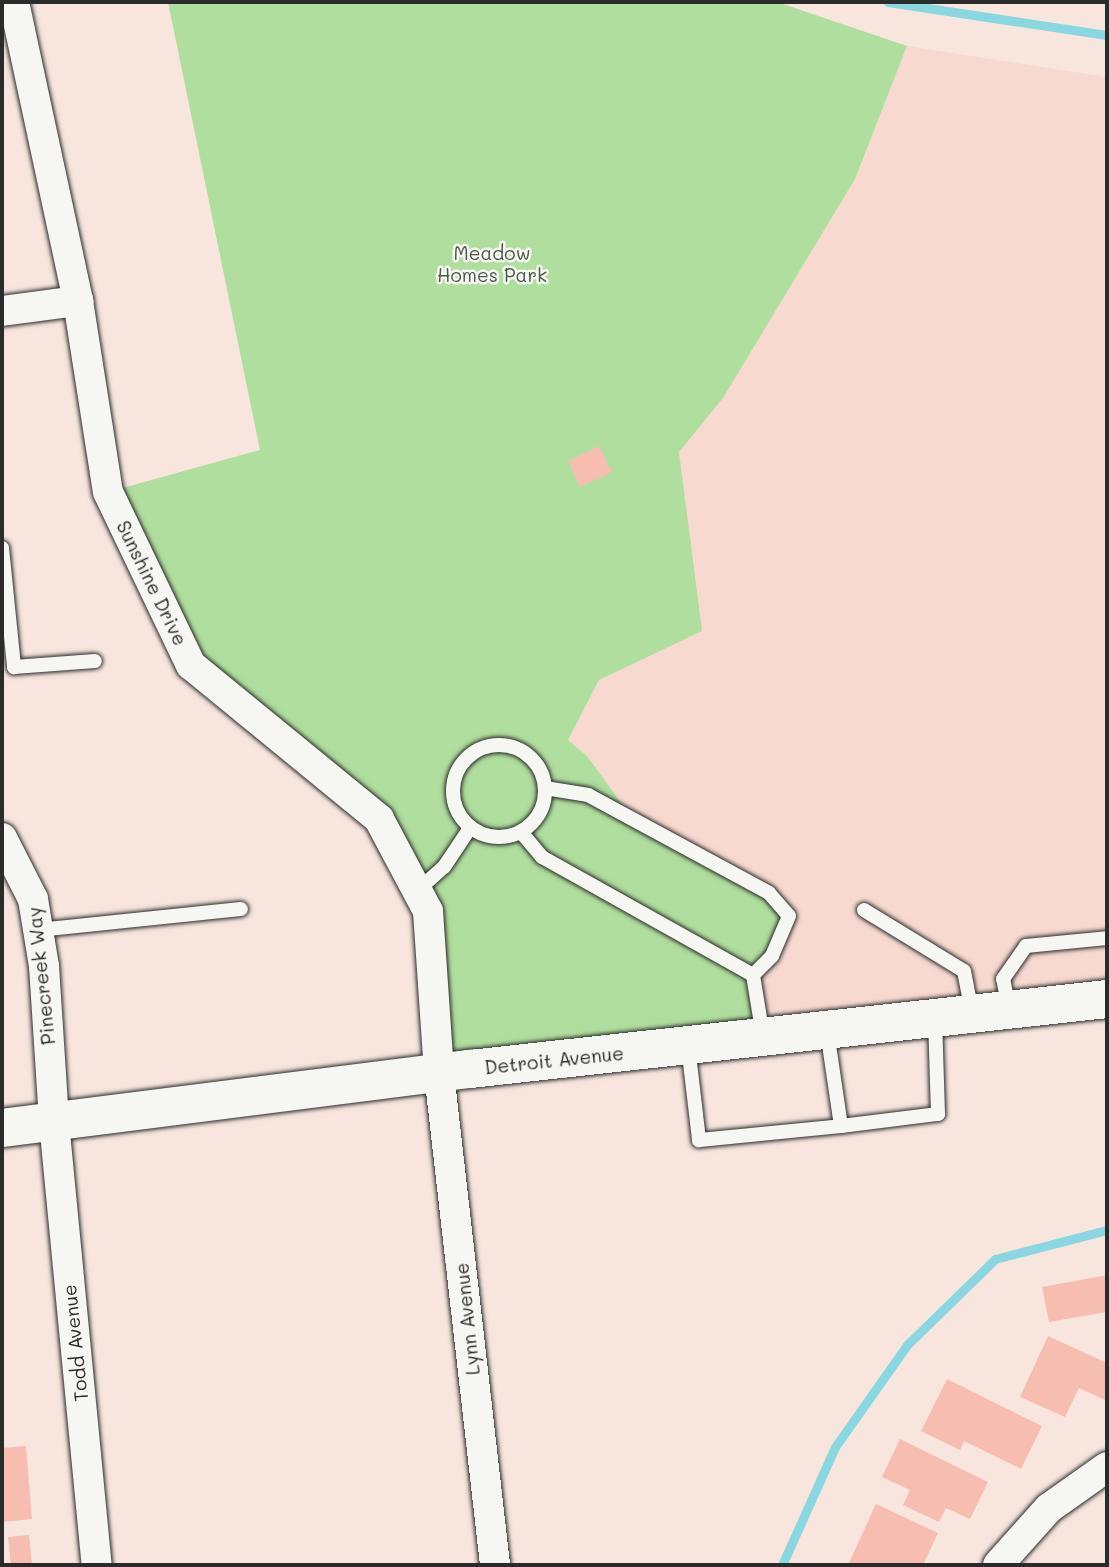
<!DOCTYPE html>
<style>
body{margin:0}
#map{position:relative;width:1109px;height:1567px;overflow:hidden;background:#f7e5de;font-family:Mali,sans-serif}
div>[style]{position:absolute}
.built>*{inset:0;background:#f7d9d0}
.green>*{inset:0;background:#b0de9e}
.stream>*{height:9px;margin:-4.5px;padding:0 4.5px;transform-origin:4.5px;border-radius:4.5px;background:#87d8e1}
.building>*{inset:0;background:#f8bdb1}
.roads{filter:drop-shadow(0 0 2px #2b2b2b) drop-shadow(0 0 2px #2b2b2b)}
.lane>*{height:14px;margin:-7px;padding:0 7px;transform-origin:7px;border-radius:7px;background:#f6f6f2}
.lane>.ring{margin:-7px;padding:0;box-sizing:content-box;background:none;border:14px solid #f6f6f2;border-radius:50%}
.street>*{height:30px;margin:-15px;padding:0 15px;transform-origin:15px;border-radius:15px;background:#f6f6f2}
.secondary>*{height:38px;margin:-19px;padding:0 19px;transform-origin:19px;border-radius:19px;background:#f6f6f2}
span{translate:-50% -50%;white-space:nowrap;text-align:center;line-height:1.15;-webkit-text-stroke:5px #f6f6f2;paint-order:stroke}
.park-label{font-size:19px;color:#4c5848}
.street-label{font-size:19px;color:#2b2b2b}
.frame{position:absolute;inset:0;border:4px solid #2b2b2b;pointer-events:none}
</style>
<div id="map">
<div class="built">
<div style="clip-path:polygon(907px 46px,1107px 77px,1107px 999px,763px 1037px,633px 819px,587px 756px,568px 740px,599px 680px,701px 631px,679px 452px,723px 398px,855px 179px)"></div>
</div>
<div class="green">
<div style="clip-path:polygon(168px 2px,777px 2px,907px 46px,855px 179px,723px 398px,679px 452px,702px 631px,599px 680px,568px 740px,587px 756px,633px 819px,769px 893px,789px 916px,755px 975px,763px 1037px,439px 1073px,428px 911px,379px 819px,191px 665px,108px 492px,260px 450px)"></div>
</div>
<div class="stream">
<div style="left:888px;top:2px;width:221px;rotate:8.6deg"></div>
<div style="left:782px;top:1565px;width:129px;rotate:-65.8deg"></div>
<div style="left:835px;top:1447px;width:125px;rotate:-54.8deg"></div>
<div style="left:907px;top:1345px;width:123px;rotate:-44.3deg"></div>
<div style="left:995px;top:1259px;width:116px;rotate:-14.5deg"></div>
</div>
<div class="building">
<div style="clip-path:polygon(599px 446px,612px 472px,580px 487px,568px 461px)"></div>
<div style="clip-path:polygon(1107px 1275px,1107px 1312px,1049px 1322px,1042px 1287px)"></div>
<div style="clip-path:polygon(1048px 1336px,1107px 1363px,1107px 1401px,1079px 1388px,1065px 1417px,1020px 1397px)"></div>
<div style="clip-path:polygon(947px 1379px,1042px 1426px,1021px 1469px,964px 1441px,960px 1450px,921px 1431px)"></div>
<div style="clip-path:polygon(900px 1439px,988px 1482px,970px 1519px,946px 1508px,939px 1522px,903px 1505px,910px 1490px,882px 1477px)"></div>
<div style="clip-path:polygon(26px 1446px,32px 1519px,2px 1522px,2px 1448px)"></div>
<div style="clip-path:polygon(876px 1504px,938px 1533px,923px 1565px,848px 1565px)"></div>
<div style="clip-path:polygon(29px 1535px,32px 1565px,11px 1565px,8px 1537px)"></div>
</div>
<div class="roads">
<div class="lane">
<div style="left:2px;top:548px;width:120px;rotate:84.2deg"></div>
<div style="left:14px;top:667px;width:81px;rotate:-4.2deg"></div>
<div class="ring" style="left:453px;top:745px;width:78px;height:78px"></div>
<div style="left:545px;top:788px;width:44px;rotate:9.2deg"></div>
<div style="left:588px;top:795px;width:206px;rotate:28.4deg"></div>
<div style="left:769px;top:893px;width:30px;rotate:49deg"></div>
<div style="left:789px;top:916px;width:43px;rotate:113deg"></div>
<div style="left:772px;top:956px;width:27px;rotate:135deg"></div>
<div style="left:521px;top:832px;width:33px;rotate:50deg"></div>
<div style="left:542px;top:857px;width:242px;rotate:29.2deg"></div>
<div style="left:417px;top:891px;width:36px;rotate:-42deg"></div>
<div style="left:444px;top:867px;width:47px;rotate:-56.3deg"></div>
<div style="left:864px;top:910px;width:117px;rotate:31.4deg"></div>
<div style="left:964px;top:971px;width:42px;rotate:79deg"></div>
<div style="left:38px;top:930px;width:204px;rotate:-5.9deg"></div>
<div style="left:753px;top:975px;width:62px;rotate:80.7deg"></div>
<div style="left:1009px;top:1009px;width:31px;rotate:-101deg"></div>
<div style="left:1003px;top:979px;width:40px;rotate:-55.1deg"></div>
<div style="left:1026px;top:946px;width:81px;rotate:-5.6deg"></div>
<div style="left:688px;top:1046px;width:95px;rotate:83.3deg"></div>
<div style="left:699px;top:1140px;width:143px;rotate:-5.6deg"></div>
<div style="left:841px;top:1126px;width:96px;rotate:-98.4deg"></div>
<div style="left:841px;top:1126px;width:98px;rotate:-7.1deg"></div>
<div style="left:938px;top:1114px;width:93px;rotate:-91.8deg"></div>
</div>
<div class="street">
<div style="left:14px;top:2px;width:306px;rotate:77.9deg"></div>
<div style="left:78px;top:301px;width:193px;rotate:81.1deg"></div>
<div style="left:108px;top:492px;width:192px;rotate:64.4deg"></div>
<div style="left:191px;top:665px;width:243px;rotate:39.3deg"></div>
<div style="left:379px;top:819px;width:104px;rotate:62deg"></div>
<div style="left:428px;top:911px;width:162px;rotate:86.1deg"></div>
<div style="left:439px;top:1073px;width:495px;rotate:83.5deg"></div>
<div style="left:2px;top:311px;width:77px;rotate:-7.5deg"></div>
<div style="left:2px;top:838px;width:68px;rotate:63.1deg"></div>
<div style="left:33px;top:899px;width:68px;rotate:80.7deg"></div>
<div style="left:44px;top:966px;width:156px;rotate:86.3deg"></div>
<div style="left:54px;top:1122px;width:445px;rotate:84.5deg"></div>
<div style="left:998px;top:1565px;width:76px;rotate:-48.2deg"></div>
<div style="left:1049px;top:1508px;width:71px;rotate:-35.3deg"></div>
</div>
<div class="secondary">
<div style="left:2px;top:1128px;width:472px;rotate:-7.2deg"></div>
<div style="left:470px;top:1069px;width:641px;rotate:-6.27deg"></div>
</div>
</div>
<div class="park-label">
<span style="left:492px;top:264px">Meadow<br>Homes Park</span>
</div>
<div class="street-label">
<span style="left:152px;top:583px;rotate:64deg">Sunshine Drive</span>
<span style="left:41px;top:976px;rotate:-96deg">Pinecreek Way</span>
<span style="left:554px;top:1060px;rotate:-6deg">Detroit Avenue</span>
<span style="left:467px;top:1319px;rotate:-96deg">Lynn Avenue</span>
<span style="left:75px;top:1343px;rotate:-96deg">Todd Avenue</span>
</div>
<div class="frame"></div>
</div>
